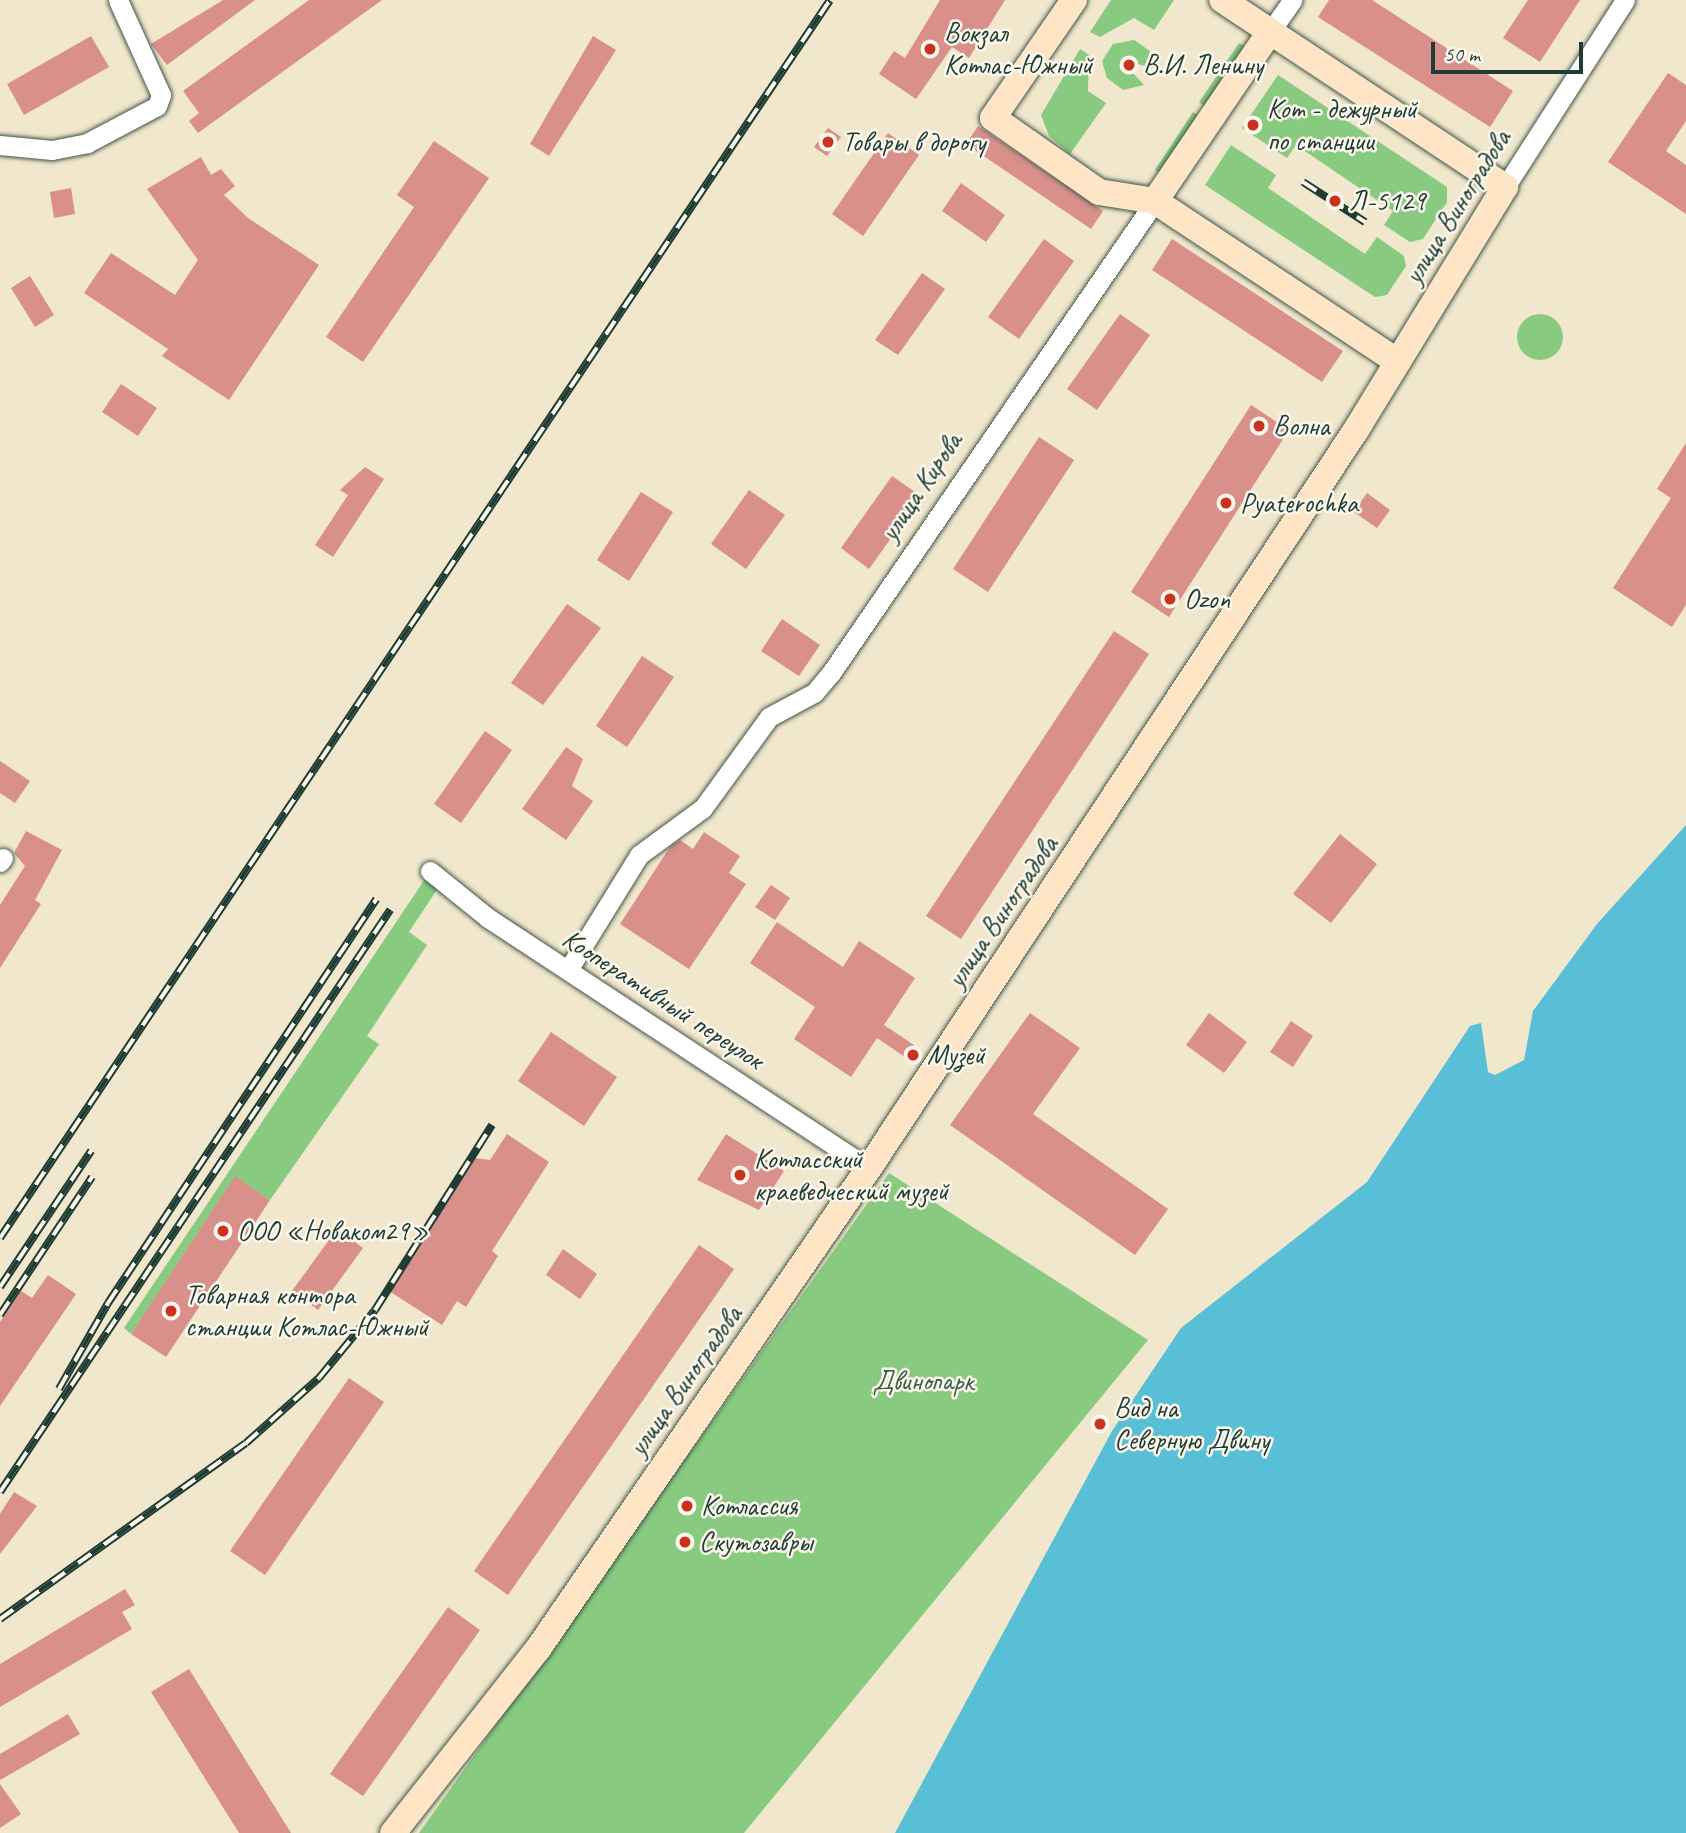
<!DOCTYPE html>
<meta charset="utf-8">
<style>
body{margin:0}
#map{position:relative;width:1686px;height:1833px;overflow:hidden;background:#f1e7cc;font-family:Caveat,sans-serif}
div>[style]{position:absolute}
.green>*{inset:0;background:#89ca81}
.round{border-radius:50%}
.water>*{inset:0;background:#58bfd6}
.building>*{inset:0;background:#d98f8a}
.roads{filter:drop-shadow(0 0 2px #3e564b) drop-shadow(0 0 2px #3e564b)}
.street>*{height:19px;margin:-9.5px;padding:0 9.5px;transform-origin:9.5px;border-radius:9.5px;background:#fff}
.secondary>*{height:26px;margin:-13px;padding:0 13px;transform-origin:13px;border-radius:13px;background:#fde5c5}
.rail>*{height:8px;margin-top:-4px;transform-origin:0;background:repeating-linear-gradient(90deg,#fbf7ec 0 16px,#1f3d34 0 32px);box-sizing:border-box;border-block:2px solid #1f3d34}
.dots>*{width:19px;height:19px;translate:-50% -50%;box-sizing:border-box;border:4px solid #fbf7ec;border-radius:50%}
span{translate:-50% -50%;white-space:nowrap;text-align:center;line-height:1.15;-webkit-text-stroke:5px #fbf7ec;paint-order:stroke}
.poi-label{font-size:28px;color:#1f3d34}
.left{translate:0 -50%;text-align:left}
.street-label{font-size:28px;color:#1f3d34}
.park-label{font-size:28px;color:#3a6047}
.scale{position:absolute;left:1431px;top:42px;width:152px;height:32px;box-sizing:border-box;border:4px solid #1f3d34;border-top:0;padding-left:9px;font-size:21px;line-height:24px;white-space:nowrap;color:#1f3d34;-webkit-text-stroke:5px #fbf7ec;paint-order:stroke}
</style>
<div id="map">
<div class="green">
<div style="clip-path:polygon(1111px 0,1174px 0,1154px 30px,1134px 18px,1100px 37px,1090px 32px)"></div>
<div style="clip-path:polygon(1134px 40px,1150px 51px,1153px 68px,1137px 64px,1132px 72px,1144px 85px,1123px 90px,1107px 78px,1102px 61px,1113px 44px)"></div>
<div style="clip-path:polygon(1239px 43px,1245px 46px,1205px 106px,1199px 102px)"></div>
<div style="clip-path:polygon(1080px 49px,1089px 55px,1088px 91px,1106px 103px,1070px 154px,1049px 136px,1041px 115px)"></div>
<div style="clip-path:polygon(1278px 75px,1447px 187px,1447px 202px,1423px 239px,1410px 242px,1384px 225px,1393px 211px,1296px 145px,1287px 158px,1242px 128px)"></div>
<div style="clip-path:polygon(1193px 112px,1199px 116px,1161px 174px,1155px 170px)"></div>
<div style="clip-path:polygon(1231px 145px,1276px 175px,1268px 188px,1365px 254px,1377px 237px,1404px 256px,1406px 266px,1387px 295px,1375px 297px,1205px 185px)"></div>
<div class="round" style="left:1517px;top:314px;width:46px;height:46px"></div>
<div style="clip-path:polygon(425px 879px,438px 888px,409px 932px,427px 945px,367px 1036px,379px 1044px,270px 1200px,235px 1177px,131px 1334px,124px 1328px)"></div>
<div style="clip-path:polygon(889px 1173px,1148px 1340px,744px 1833px,419px 1833px)"></div>
</div>
<div class="water">
<div style="clip-path:polygon(1686px 825px,1686px 1833px,895px 1833px,1112px 1431px,1181px 1328px,1367px 1182px,1470px 1026px,1481px 1023px,1488px 1072px,1495px 1075px,1524px 1060px,1533px 1011px,1597px 924px)"></div>
</div>
<div class="building">
<div style="clip-path:polygon(223px 0,255px 0,167px 65px,151px 44px)"></div>
<div style="clip-path:polygon(309px 0,382px 0,198px 133px,189px 121px,199px 113px,183px 91px)"></div>
<div style="clip-path:polygon(940px 0,1005px 0,969px 58px,952px 47px,916px 99px,879px 74px,894px 51px,905px 58px)"></div>
<div style="clip-path:polygon(1329px 0,1372px 0,1513px 91px,1490px 127px,1318px 17px)"></div>
<div style="clip-path:polygon(1528px 0,1580px 0,1540px 62px,1503px 38px)"></div>
<div style="clip-path:polygon(91px 36px,109px 67px,24px 115px,7px 84px)"></div>
<div style="clip-path:polygon(593px 36px,616px 50px,549px 156px,530px 144px)"></div>
<div style="clip-path:polygon(1668px 73px,1686px 85px,1686px 121px,1666px 151px,1686px 165px,1686px 214px,1608px 162px)"></div>
<div style="clip-path:polygon(978px 126px,1103px 211px,1091px 229px,966px 144px)"></div>
<div style="clip-path:polygon(828px 128px,841px 137px,827px 156px,814px 147px)"></div>
<div style="clip-path:polygon(888px 133px,919px 155px,863px 236px,832px 214px)"></div>
<div style="clip-path:polygon(434px 141px,489px 178px,363px 362px,326px 337px,414px 207px,397px 195px)"></div>
<div style="clip-path:polygon(201px 157px,211px 175px,221px 169px,235px 186px,224px 195px,248px 218px,319px 265px,229px 400px,162px 356px,168px 349px,84px 293px,111px 253px,175px 295px,198px 260px,147px 189px)"></div>
<div style="clip-path:polygon(961px 183px,1005px 215px,986px 242px,942px 211px)"></div>
<div style="clip-path:polygon(71px 188px,75px 214px,54px 218px,50px 192px)"></div>
<div style="clip-path:polygon(1044px 239px,1074px 261px,1019px 339px,988px 317px)"></div>
<div style="clip-path:polygon(1172px 239px,1343px 351px,1322px 382px,1152px 270px)"></div>
<div style="clip-path:polygon(922px 273px,945px 289px,898px 355px,875px 340px)"></div>
<div style="clip-path:polygon(30px 276px,54px 315px,35px 327px,11px 288px)"></div>
<div style="clip-path:polygon(1120px 314px,1150px 335px,1097px 410px,1067px 389px)"></div>
<div style="clip-path:polygon(121px 384px,157px 408px,138px 436px,102px 412px)"></div>
<div style="clip-path:polygon(1251px 405px,1289px 430px,1169px 617px,1131px 592px)"></div>
<div style="clip-path:polygon(1039px 437px,1074px 460px,988px 592px,953px 569px)"></div>
<div style="clip-path:polygon(1686px 443px,1686px 605px,1672px 627px,1613px 588px,1671px 498px,1657px 489px)"></div>
<div style="clip-path:polygon(365px 467px,384px 479px,333px 557px,315px 545px,348px 495px,340px 490px)"></div>
<div style="clip-path:polygon(892px 476px,921px 496px,869px 569px,841px 548px)"></div>
<div style="clip-path:polygon(749px 490px,785px 515px,746px 569px,711px 544px)"></div>
<div style="clip-path:polygon(641px 492px,673px 512px,629px 581px,597px 560px)"></div>
<div style="clip-path:polygon(1367px 493px,1390px 510px,1377px 528px,1354px 512px)"></div>
<div style="clip-path:polygon(567px 604px,601px 628px,543px 705px,511px 683px)"></div>
<div style="clip-path:polygon(782px 619px,820px 645px,799px 676px,761px 651px)"></div>
<div style="clip-path:polygon(1114px 631px,1149px 654px,961px 939px,926px 916px)"></div>
<div style="clip-path:polygon(642px 656px,674px 677px,627px 747px,596px 726px)"></div>
<div style="clip-path:polygon(485px 731px,512px 750px,461px 823px,434px 804px)"></div>
<div style="clip-path:polygon(566px 747px,583px 759px,572px 786px,593px 801px,566px 840px,522px 809px)"></div>
<div style="clip-path:polygon(0 761px,30px 781px,15px 803px,0 793px)"></div>
<div style="clip-path:polygon(26px 831px,62px 850px,35px 900px,41px 904px,0 968px,0 905px,25px 866px,14px 853px)"></div>
<div style="clip-path:polygon(704px 832px,740px 856px,729px 873px,746px 884px,689px 969px,620px 924px,670px 847px,680px 840px,693px 849px)"></div>
<div style="clip-path:polygon(1340px 834px,1377px 864px,1331px 923px,1293px 894px)"></div>
<div style="clip-path:polygon(771px 885px,790px 898px,775px 920px,755px 907px)"></div>
<div style="clip-path:polygon(777px 922px,843px 967px,859px 941px,915px 978px,884px 1025px,914px 1045px,905px 1057px,877px 1038px,851px 1077px,794px 1039px,815px 1007px,750px 963px)"></div>
<div style="clip-path:polygon(1030px 1013px,1080px 1048px,1033px 1114px,1168px 1209px,1135px 1255px,950px 1125px)"></div>
<div style="clip-path:polygon(1209px 1013px,1247px 1042px,1224px 1073px,1186px 1045px)"></div>
<div style="clip-path:polygon(1291px 1021px,1313px 1036px,1293px 1067px,1270px 1052px)"></div>
<div style="clip-path:polygon(551px 1032px,617px 1077px,584px 1126px,518px 1081px)"></div>
<div style="clip-path:polygon(507px 1134px,549px 1162px,492px 1251px,498px 1256px,466px 1307px,457px 1301px,442px 1325px,389px 1291px,475px 1158px,490px 1160px)"></div>
<div style="clip-path:polygon(726px 1134px,784px 1171px,759px 1210px,697px 1180px)"></div>
<div style="clip-path:polygon(235px 1176px,270px 1200px,166px 1357px,131px 1334px)"></div>
<div style="clip-path:polygon(337px 1229px,363px 1248px,318px 1310px,292px 1291px)"></div>
<div style="clip-path:polygon(699px 1245px,734px 1269px,508px 1595px,474px 1571px)"></div>
<div style="clip-path:polygon(563px 1249px,597px 1274px,580px 1299px,546px 1275px)"></div>
<div style="clip-path:polygon(48px 1275px,76px 1294px,0 1406px,0 1322px,21px 1291px,32px 1298px)"></div>
<div style="clip-path:polygon(349px 1378px,384px 1402px,265px 1575px,230px 1551px)"></div>
<div style="clip-path:polygon(14px 1492px,37px 1506px,0 1554px,0 1514px)"></div>
<div style="clip-path:polygon(125px 1589px,135px 1605px,122px 1612px,132px 1629px,0 1707px,0 1664px)"></div>
<div style="clip-path:polygon(448px 1607px,480px 1630px,363px 1796px,330px 1774px)"></div>
<div style="clip-path:polygon(189px 1669px,291px 1833px,239px 1833px,151px 1692px)"></div>
<div style="clip-path:polygon(68px 1714px,80px 1734px,0 1780px,0 1754px)"></div>
<div style="clip-path:polygon(0 1784px,21px 1814px,0 1828px)"></div>
</div>
<div class="roads">
<div class="street">
<div style="left:1270px;top:32px;width:39px;rotate:-55deg"></div>
<div style="left:0;top:145px;width:52px;rotate:5.5deg"></div>
<div style="left:52px;top:150px;width:36px;rotate:-11deg"></div>
<div style="left:87px;top:143px;width:79px;rotate:-27.9deg"></div>
<div style="left:157px;top:106px;width:12px;rotate:-70deg"></div>
<div style="left:161px;top:95px;width:104px;rotate:-114.4deg"></div>
<div style="left:1505px;top:187px;width:222px;rotate:-57.3deg"></div>
<div style="left:0;top:862px;width:5px;rotate:-53deg"></div>
<div style="left:430px;top:871px;width:75px;rotate:39deg"></div>
<div style="left:488px;top:918px;width:456px;rotate:33.3deg"></div>
<div style="left:568px;top:970px;width:135px;rotate:-58.3deg"></div>
<div style="left:639px;top:855px;width:79px;rotate:-36.3deg"></div>
<div style="left:703px;top:808px;width:112px;rotate:-54deg"></div>
<div style="left:769px;top:717px;width:51px;rotate:-28.1deg"></div>
<div style="left:814px;top:693px;width:26px;rotate:-50deg"></div>
<div style="left:831px;top:673px;width:573px;rotate:-55.53deg"></div>
</div>
<div class="secondary">
<div style="left:1074px;top:0;width:143px;rotate:124.5deg"></div>
<div style="left:993px;top:118px;width:129px;rotate:34.9deg"></div>
<div style="left:1099px;top:192px;width:57px;rotate:9.1deg"></div>
<div style="left:1155px;top:201px;width:291px;rotate:33.5deg"></div>
<div style="left:1155px;top:201px;width:204px;rotate:-55.8deg"></div>
<div style="left:393px;top:1833px;width:234px;rotate:-51.8deg"></div>
<div style="left:538px;top:1649px;width:584px;rotate:-55.47deg"></div>
<div style="left:869px;top:1168px;width:884px;rotate:-56.58deg"></div>
<div style="left:1356px;top:430px;width:285px;rotate:-58.5deg"></div>
<div style="left:1505px;top:187px;width:339px;rotate:-146.5deg"></div>
</div>
</div>
<div class="rail">
<div style="left:1303px;top:182px;width:74px;rotate:32.8deg"></div>
<div style="left:0;top:1238px;width:1490px;rotate:-56.16deg"></div>
<div style="left:0;top:1287px;width:164px;rotate:-56.2deg"></div>
<div style="left:0;top:1315px;width:166px;rotate:-56.3deg"></div>
<div style="left:59px;top:1389px;width:99px;rotate:-60.3deg"></div>
<div style="left:108px;top:1303px;width:485px;rotate:-56.4deg"></div>
<div style="left:0;top:1492px;width:701px;rotate:-56.17deg"></div>
<div style="left:0;top:1619px;width:302px;rotate:-35.6deg"></div>
<div style="left:246px;top:1443px;width:98px;rotate:-41.7deg"></div>
<div style="left:319px;top:1378px;width:88px;rotate:-50.5deg"></div>
<div style="left:375px;top:1310px;width:219px;rotate:-57.7deg"></div>
</div>
<div class="dots">
<div style="left:930px;top:49px;background:#c8321e"></div>
<div style="left:1129px;top:65px;background:#c8321e"></div>
<div style="left:1253px;top:125px;background:#c8321e"></div>
<div style="left:828px;top:142px;background:#c8321e"></div>
<div style="left:1335px;top:201px;background:#c8321e"></div>
<div style="left:1259px;top:426px;background:#c8321e"></div>
<div style="left:1226px;top:503px;background:#c8321e"></div>
<div style="left:1170px;top:599px;background:#c8321e"></div>
<div style="left:913px;top:1055px;background:#c8321e"></div>
<div style="left:740px;top:1175px;background:#c8321e"></div>
<div style="left:223px;top:1231px;background:#c8321e"></div>
<div style="left:171px;top:1311px;background:#c8321e"></div>
<div style="left:1100px;top:1424px;background:#c8321e"></div>
<div style="left:687px;top:1506px;background:#c8321e"></div>
<div style="left:685px;top:1542px;background:#c8321e"></div>
</div>
<div class="poi-label">
<span class="left" style="left:944px;top:49px">Вокзал<br>Котлас-Южный</span>
<span class="left" style="left:1143px;top:65px">В.И. Ленину</span>
<span class="left" style="left:1267px;top:125px">Кот - дежурный<br>по станции</span>
<span class="left" style="left:842px;top:142px">Товары в дорогу</span>
<span class="left" style="left:1349px;top:201px">Л-5129</span>
<span class="left" style="left:1273px;top:426px">Волна</span>
<span class="left" style="left:1240px;top:503px">Pyaterochka</span>
<span class="left" style="left:1184px;top:599px">Ozon</span>
<span class="left" style="left:927px;top:1055px">Музей</span>
<span class="left" style="left:754px;top:1175px">Котласский<br>краеведческий музей</span>
<span class="left" style="left:237px;top:1231px">ООО «Новаком29»</span>
<span class="left" style="left:185px;top:1311px">Товарная контора<br>станции Котлас-Южный</span>
<span class="left" style="left:1114px;top:1424px">Вид на<br>Северную Двину</span>
<span class="left" style="left:701px;top:1506px">Котлассия</span>
<span class="left" style="left:699px;top:1542px">Скутозавры</span>
</div>
<div class="street-label">
<span style="left:1457px;top:207px;rotate:-58deg">улица Виноградова</span>
<span style="left:921px;top:487px;rotate:-56deg">улица Кирова</span>
<span style="left:1002px;top:912px;rotate:-56deg">улица Виноградова</span>
<span style="left:663px;top:999px;rotate:33deg">Кооперативный переулок</span>
<span style="left:685px;top:1381px;rotate:-55deg">улица Виноградова</span>
</div>
<div class="park-label">
<span style="left:923px;top:1381px">Двинопарк</span>
</div>
<div class="scale">50 m</div>
</div>
